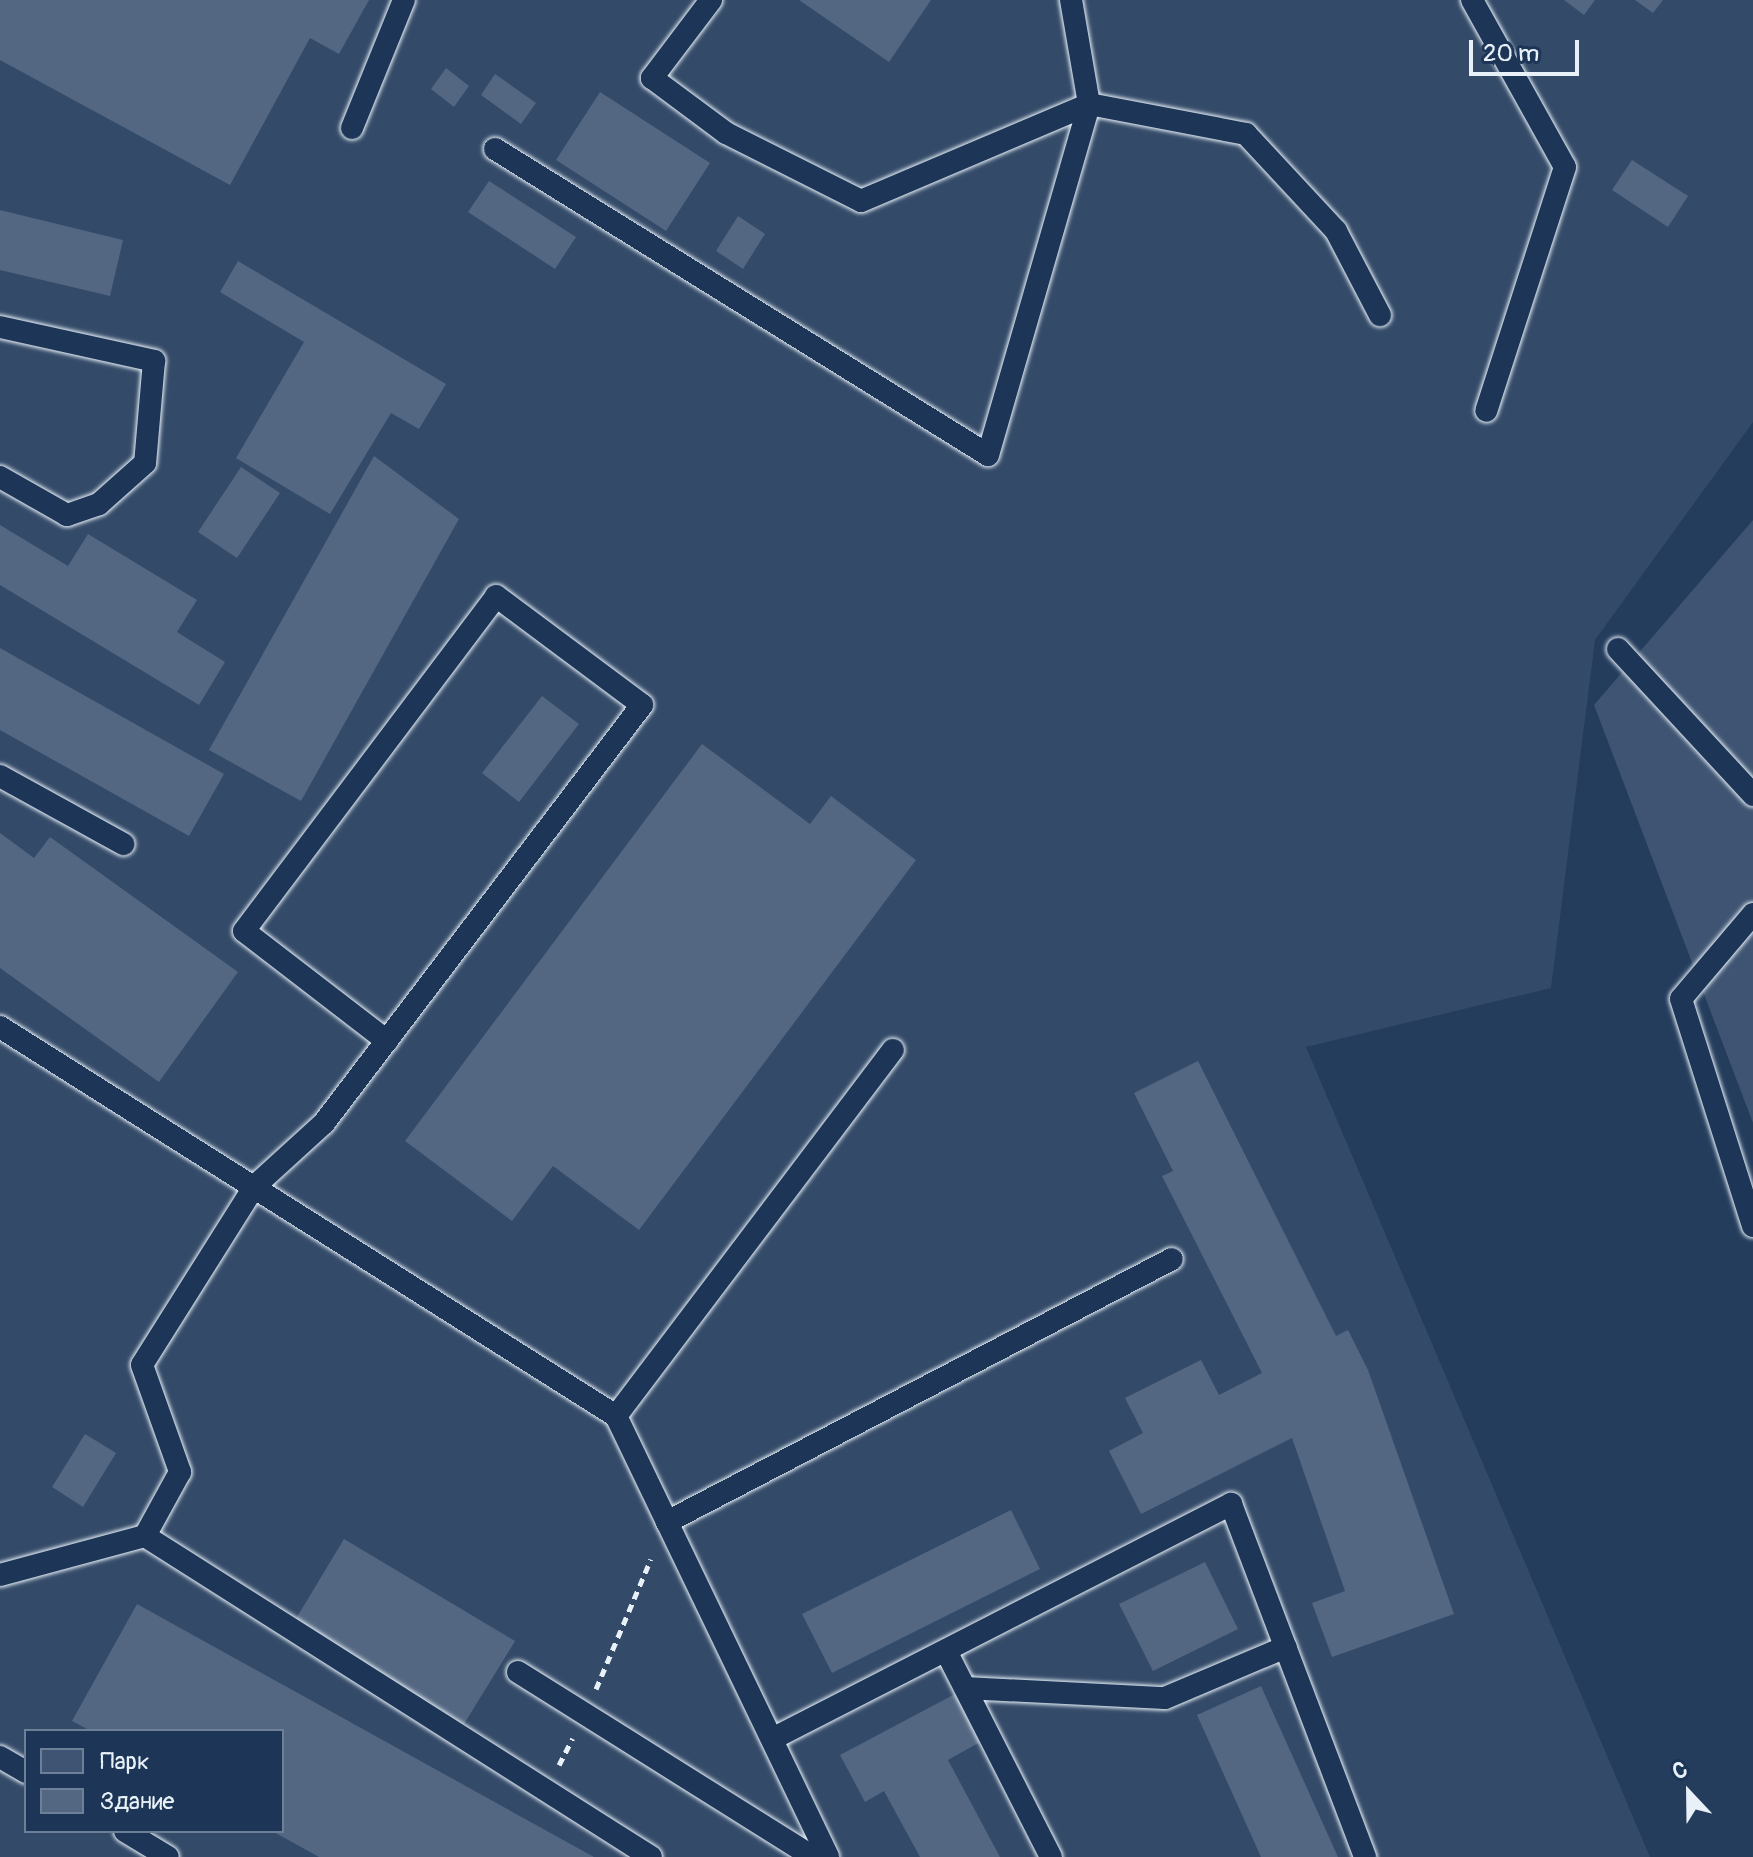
<!DOCTYPE html>
<meta charset="utf-8">
<style>
body{margin:0}
#map{position:relative;width:1753px;height:1857px;overflow:hidden;background:#253d5d;font-family:Pangolin,sans-serif}
div>[style]{position:absolute}
.built>*{inset:0;background:#334a68}
.green>*{inset:0;background:#3e5472}
.building>*{inset:0;background:#536782}
.path>*{height:5px;margin-top:-2.5px;transform-origin:0;background:repeating-linear-gradient(90deg,#e8f1f8 0 8px,transparent 0 14px)}
.roads{filter:drop-shadow(0 0 2px #e8f1f8) drop-shadow(0 0 2px #e8f1f8)}
.service>*{height:22px;margin:-11px;padding:0 11px;transform-origin:11px;border-radius:11px;background:#1d3557}
span{translate:-50% -50%;white-space:nowrap;text-align:center;line-height:1.15;-webkit-text-stroke:6px #1d3557;paint-order:stroke}
.legend{position:absolute;left:24px;top:1729px;width:260px;height:104px;box-sizing:border-box;background:#1d3557;border:2px solid #6e8097;margin:0;padding:10px 14px;list-style:none;font-size:24px;color:#e8f1f8}
.legend li{display:flex;align-items:center;gap:16px;height:40px}
.legend b{width:40px;border:2px solid #6e8097}
.north{position:absolute;left:1649px;top:1753px;width:80px;height:80px;-webkit-text-stroke:6px #1d3557;paint-order:stroke;rotate:338deg;font-size:22px;font-weight:700;line-height:32px;text-align:center;color:#e8f1f8}
.north::after{content:'';display:block;margin:auto;width:28px;height:36px;background:#e8f1f8;clip-path:polygon(50% 0,100% 100%,50% 72%,0 100%)}
.scale{position:absolute;left:1469px;top:40px;width:110px;height:36px;box-sizing:border-box;border:4px solid #e8f1f8;border-top:0;padding-left:10px;font-size:24px;line-height:28px;white-space:nowrap;color:#e8f1f8;-webkit-text-stroke:6px #1d3557;paint-order:stroke}
</style>
<div id="map">
<div class="built">
<div style="clip-path:polygon(evenodd,0 0,1753px 0,1753px 422px,1595px 640px,1551px 988px,1306px 1047px,1650px 1857px,0 1857px,0 0,26px 1731px,282px 1731px,282px 1831px,26px 1831px,26px 1731px)"></div>
</div>
<div class="green">
<div style="clip-path:polygon(1753px 520px,1753px 1123px,1594px 705px)"></div>
</div>
<div class="building">
<div style="clip-path:polygon(0 0,369px 0,339px 54px,310px 38px,230px 185px,0 60px)"></div>
<div style="clip-path:polygon(799px 0,931px 0,889px 62px)"></div>
<div style="clip-path:polygon(1564px 0,1595px 0,1584px 15px)"></div>
<div style="clip-path:polygon(1635px 0,1663px 0,1653px 13px)"></div>
<div style="clip-path:polygon(446px 68px,469px 86px,454px 107px,431px 89px)"></div>
<div style="clip-path:polygon(495px 74px,536px 103px,521px 124px,481px 95px)"></div>
<div style="clip-path:polygon(600px 92px,710px 163px,666px 231px,556px 160px)"></div>
<div style="clip-path:polygon(1632px 160px,1688px 196px,1668px 227px,1612px 190px)"></div>
<div style="clip-path:polygon(489px 181px,576px 237px,555px 269px,468px 212px)"></div>
<div style="clip-path:polygon(0 210px,123px 240px,110px 296px,0 270px)"></div>
<div style="clip-path:polygon(738px 216px,765px 234px,743px 269px,716px 251px)"></div>
<div style="clip-path:polygon(238px 261px,446px 384px,419px 429px,391px 413px,330px 514px,236px 458px,304px 342px,220px 292px)"></div>
<div style="clip-path:polygon(374px 456px,459px 519px,301px 801px,209px 750px)"></div>
<div style="clip-path:polygon(241px 467px,280px 493px,237px 558px,198px 532px)"></div>
<div style="clip-path:polygon(0 525px,68px 566px,88px 534px,197px 600px,177px 632px,225px 662px,199px 705px,0 585px)"></div>
<div style="clip-path:polygon(0 648px,224px 774px,189px 836px,0 730px)"></div>
<div style="clip-path:polygon(542px 696px,579px 724px,519px 802px,482px 773px)"></div>
<div style="clip-path:polygon(702px 744px,810px 824px,831px 796px,916px 860px,639px 1230px,553px 1166px,512px 1221px,405px 1141px)"></div>
<div style="clip-path:polygon(0 833px,34px 858px,50px 837px,238px 972px,159px 1082px,0 968px)"></div>
<div style="clip-path:polygon(1198px 1061px,1336px 1336px,1348px 1330px,1368px 1370px,1454px 1614px,1332px 1657px,1312px 1603px,1345px 1591px,1292px 1438px,1141px 1514px,1109px 1451px,1143px 1433px,1125px 1398px,1201px 1360px,1219px 1395px,1262px 1373px,1162px 1176px,1173px 1171px,1134px 1093px)"></div>
<div style="clip-path:polygon(85px 1434px,116px 1453px,83px 1507px,52px 1487px)"></div>
<div style="clip-path:polygon(1011px 1510px,1040px 1569px,832px 1673px,802px 1614px)"></div>
<div style="clip-path:polygon(344px 1539px,515px 1641px,464px 1724px,294px 1622px)"></div>
<div style="clip-path:polygon(1205px 1562px,1238px 1629px,1153px 1671px,1119px 1604px)"></div>
<div style="clip-path:polygon(137px 1604px,594px 1857px,319px 1857px,272px 1831px,282px 1831px,282px 1731px,91px 1731px,72px 1721px)"></div>
<div style="clip-path:polygon(1261px 1686px,1338px 1857px,1261px 1857px,1197px 1715px)"></div>
<div style="clip-path:polygon(955px 1694px,980px 1742px,948px 1760px,1000px 1857px,920px 1857px,884px 1791px,865px 1802px,840px 1755px)"></div>
</div>
<div class="path">
<div style="left:596px;top:1689px;width:141px;rotate:-67.1deg"></div>
<div style="left:559px;top:1765px;width:30px;rotate:-63deg"></div>
</div>
<div class="roads">
<div class="service">
<div style="left:711px;top:0;width:98px;rotate:127.1deg"></div>
<div style="left:652px;top:78px;width:92px;rotate:36.6deg"></div>
<div style="left:726px;top:133px;width:151px;rotate:26.7deg"></div>
<div style="left:861px;top:201px;width:248px;rotate:-23deg"></div>
<div style="left:1089px;top:104px;width:160px;rotate:10.8deg"></div>
<div style="left:1246px;top:134px;width:132px;rotate:47.1deg"></div>
<div style="left:1336px;top:231px;width:95px;rotate:62.4deg"></div>
<div style="left:1472px;top:0;width:191px;rotate:60.9deg"></div>
<div style="left:1565px;top:167px;width:256px;rotate:107.9deg"></div>
<div style="left:352px;top:128px;width:138px;rotate:-67.9deg"></div>
<div style="left:495px;top:149px;width:580px;rotate:31.83deg"></div>
<div style="left:988px;top:455px;width:365px;rotate:-73.9deg"></div>
<div style="left:1089px;top:104px;width:106px;rotate:-99.8deg"></div>
<div style="left:0;top:327px;width:158px;rotate:12.4deg"></div>
<div style="left:154px;top:361px;width:102px;rotate:95deg"></div>
<div style="left:145px;top:463px;width:62px;rotate:138.3deg"></div>
<div style="left:99px;top:504px;width:34px;rotate:161deg"></div>
<div style="left:67px;top:515px;width:77px;rotate:-150.4deg"></div>
<div style="left:1618px;top:649px;width:199px;rotate:47.2deg"></div>
<div style="left:0;top:776px;width:141px;rotate:28.9deg"></div>
<div style="left:1753px;top:914px;width:111px;rotate:130.3deg"></div>
<div style="left:1681px;top:999px;width:238px;rotate:72.4deg"></div>
<div style="left:0;top:1027px;width:729px;rotate:32.27deg"></div>
<div style="left:616px;top:1416px;width:489px;rotate:64.3deg"></div>
<div style="left:387px;top:1041px;width:180px;rotate:-142.4deg"></div>
<div style="left:244px;top:931px;width:419px;rotate:-53deg"></div>
<div style="left:496px;top:596px;width:182px;rotate:36.7deg"></div>
<div style="left:642px;top:705px;width:525px;rotate:127.26deg"></div>
<div style="left:324px;top:1123px;width:95px;rotate:137.6deg"></div>
<div style="left:254px;top:1187px;width:210px;rotate:122.2deg"></div>
<div style="left:142px;top:1365px;width:114px;rotate:70.4deg"></div>
<div style="left:180px;top:1472px;width:73px;rotate:118.7deg"></div>
<div style="left:145px;top:1536px;width:599px;rotate:32.39deg"></div>
<div style="left:616px;top:1416px;width:459px;rotate:-52.9deg"></div>
<div style="left:667px;top:1522px;width:569px;rotate:-27.51deg"></div>
<div style="left:0;top:1575px;width:150px;rotate:-15.1deg"></div>
<div style="left:946px;top:1651px;width:231px;rotate:63deg"></div>
<div style="left:518px;top:1672px;width:348px;rotate:32.1deg"></div>
<div style="left:965px;top:1688px;width:200px;rotate:2.9deg"></div>
<div style="left:1165px;top:1698px;width:131px;rotate:-22.9deg"></div>
<div style="left:772px;top:1739px;width:516px;rotate:-27.11deg"></div>
<div style="left:1231px;top:1504px;width:378px;rotate:69.2deg"></div>
<div style="left:0;top:1757px;width:30px;rotate:30deg"></div>
<div style="left:125px;top:1831px;width:50px;rotate:31.2deg"></div>
</div>
</div>
<ul class="legend">
<li><b style="height:22px;background:#3e5472"></b>Парк</li>
<li><b style="height:22px;background:#536782"></b>Здание</li>
</ul>
<div class="north">С</div>
<div class="scale">20 m</div>
</div>
